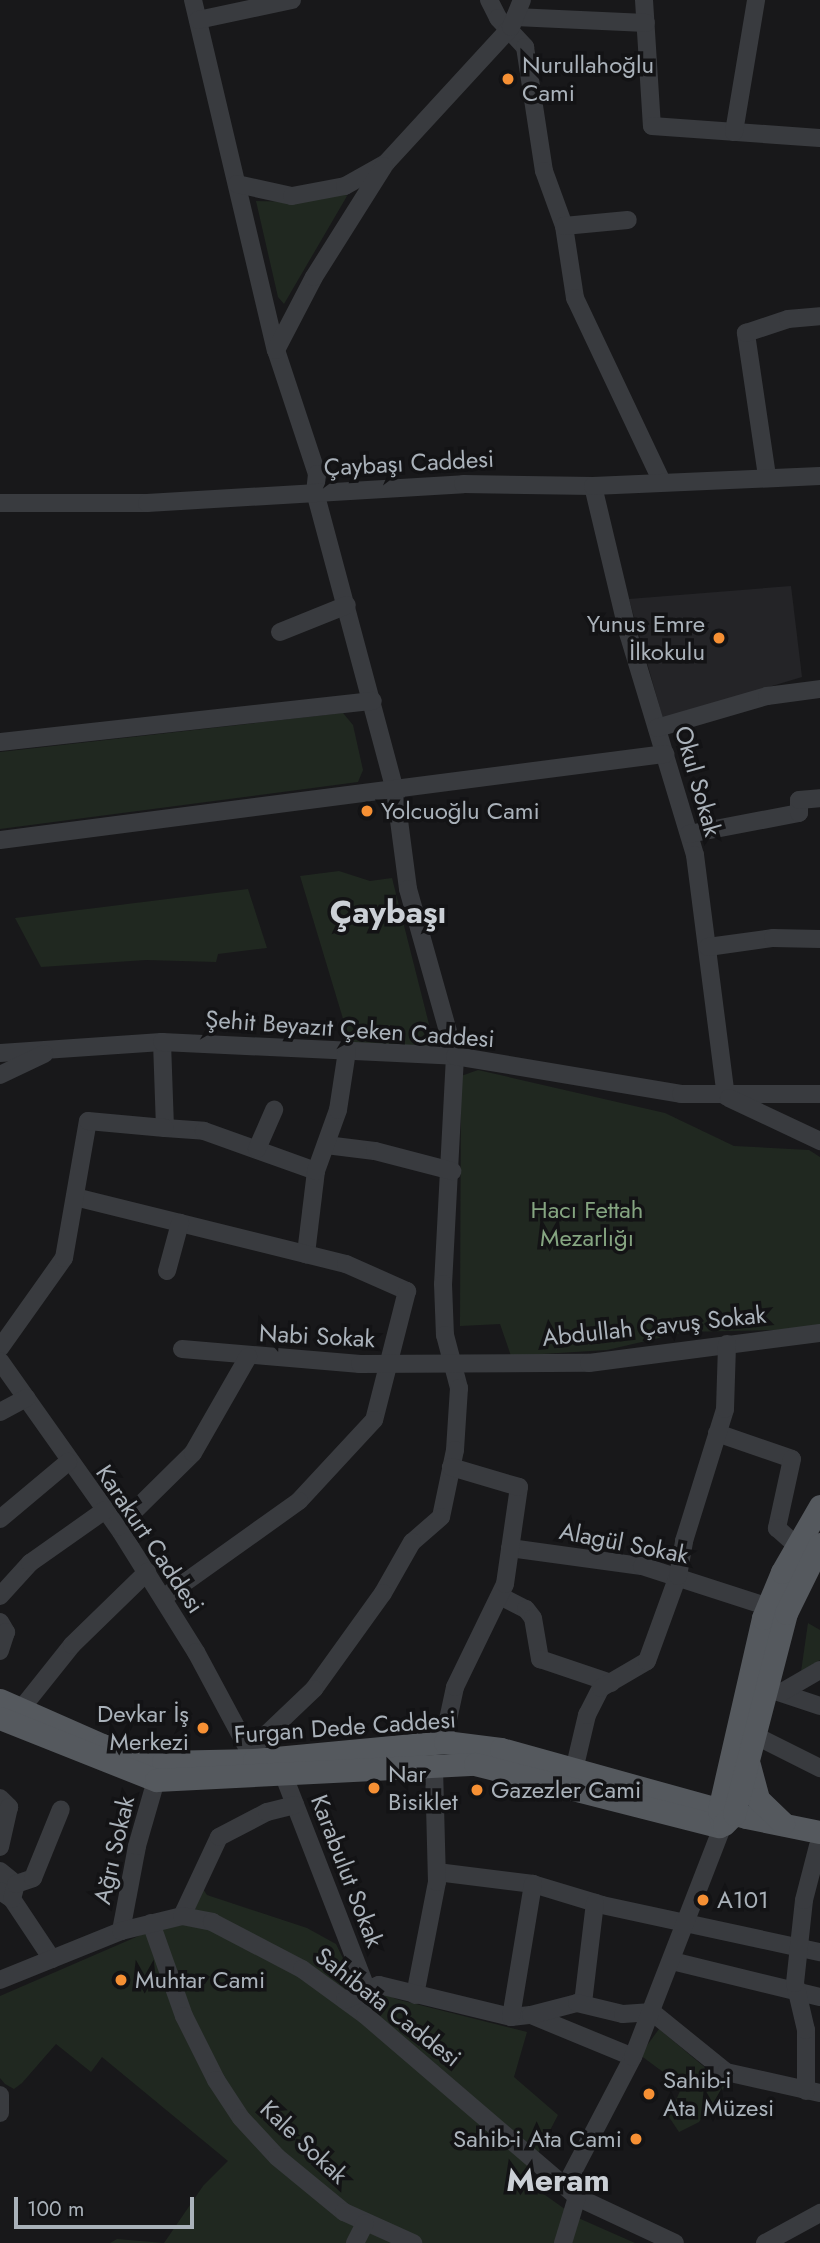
<!DOCTYPE html>
<meta charset="utf-8">
<style>
body{margin:0}
#map{position:relative;width:820px;height:2243px;overflow:hidden;background:#18181a;font-family:Jost,sans-serif}
div>[style]{position:absolute}
.built>*{inset:0;background:#242427}
.green>*{inset:0;background:#202820}
.minor>*{height:18px;margin:-9px;padding:0 9px;transform-origin:9px;border-radius:9px;background:#393b3f}
.major>*{height:23px;margin:-11.5px;padding:0 11.5px;transform-origin:11.5px;border-radius:11.5px;background:#55595e}
.dots>*{width:19px;height:19px;translate:-50% -50%;box-sizing:border-box;border:4px solid #131315;border-radius:50%}
span{translate:-50% -50%;white-space:nowrap;text-align:center;line-height:1.15;-webkit-text-stroke:7px #131315;paint-order:stroke}
.poi-label{font-size:24px;color:#aab2ba}
.left{translate:0 -50%;text-align:left}
.right{translate:-100% -50%;text-align:right}
.street-label{font-size:24px;color:#aab2ba}
.park-label{font-size:24px;color:#85a581}
.district-label{font-size:32px;color:#cbd0d6;font-weight:700}
.scale{position:absolute;left:14px;top:2197px;width:180px;height:32px;box-sizing:border-box;border:4px solid #aab2ba;border-top:0;padding-left:9px;font-size:21px;line-height:24px;white-space:nowrap;color:#aab2ba;-webkit-text-stroke:5px #131315;paint-order:stroke}
</style>
<div id="map">
<div class="built">
<div style="clip-path:polygon(791px 586px,802px 677px,663px 719px,629px 599px)"></div>
</div>
<div class="green">
<div style="clip-path:polygon(343px 191px,347px 196px,284px 304px,278px 297px,256px 201px,298px 202px)"></div>
<div style="clip-path:polygon(343px 713px,353px 725px,363px 770px,358px 782px,0 829px,0 752px)"></div>
<div style="clip-path:polygon(339px 871px,370px 881px,392px 878px,434px 1044px,413px 1050px,350px 1042px,300px 876px)"></div>
<div style="clip-path:polygon(248px 889px,267px 948px,218px 954px,216px 962px,146px 960px,41px 967px,15px 918px)"></div>
<div style="clip-path:polygon(478px 1070px,665px 1113px,734px 1146px,809px 1150px,820px 1157px,820px 1329px,685px 1332px,607px 1350px,511px 1356px,500px 1324px,460px 1326px,461px 1076px)"></div>
<div style="clip-path:polygon(808px 1623px,820px 1630px,820px 1660px,801px 1672px)"></div>
<div style="clip-path:polygon(203px 1889px,207px 1895px,307px 1928px,336px 1944px,352px 1977px,396px 1999px,527px 2032px,514px 2077px,558px 2115px,524px 2180px,576px 2217px,635px 2243px,110px 2243px,117px 2239px,164px 2243px,203px 2186px,228px 2161px,102px 2057px,91px 2072px,56px 2044px,22px 2083px,14px 2089px,5px 2084px,0 2078px,0 1996px,150px 1931px)"></div>
<div style="clip-path:polygon(659px 2029px,726px 2085px,699px 2122px,679px 2132px,669px 2117px,682px 2086px,640px 2055px)"></div>
</div>
<div class="minor">
<div style="left:193px;top:0;width:360px;rotate:76.7deg"></div>
<div style="left:276px;top:350px;width:131px;rotate:71.7deg"></div>
<div style="left:317px;top:474px;width:18px;rotate:96deg"></div>
<div style="left:315px;top:492px;width:309px;rotate:75deg"></div>
<div style="left:395px;top:790px;width:100px;rotate:82.5deg"></div>
<div style="left:408px;top:889px;width:173px;rotate:74.3deg"></div>
<div style="left:455px;top:1056px;width:228px;rotate:93deg"></div>
<div style="left:443px;top:1284px;width:51px;rotate:87.8deg"></div>
<div style="left:445px;top:1335px;width:55px;rotate:75.2deg"></div>
<div style="left:459px;top:1388px;width:62px;rotate:93.7deg"></div>
<div style="left:455px;top:1450px;width:68px;rotate:101.8deg"></div>
<div style="left:441px;top:1517px;width:38px;rotate:139deg"></div>
<div style="left:412px;top:1542px;width:59px;rotate:119.6deg"></div>
<div style="left:383px;top:1593px;width:118px;rotate:125.7deg"></div>
<div style="left:314px;top:1689px;width:90px;rotate:136.4deg"></div>
<div style="left:489px;top:0;width:20px;rotate:63deg"></div>
<div style="left:498px;top:18px;width:40px;rotate:47deg"></div>
<div style="left:525px;top:47px;width:125px;rotate:81.3deg"></div>
<div style="left:544px;top:171px;width:59px;rotate:70deg"></div>
<div style="left:564px;top:226px;width:73px;rotate:81.3deg"></div>
<div style="left:575px;top:298px;width:201px;rotate:64.7deg"></div>
<div style="left:644px;top:0;width:126px;rotate:86.4deg"></div>
<div style="left:652px;top:126px;width:168px;rotate:4.1deg"></div>
<div style="left:515px;top:17px;width:131px;rotate:2.6deg"></div>
<div style="left:198px;top:20px;width:96px;rotate:-12deg"></div>
<div style="left:734px;top:132px;width:134px;rotate:-80.5deg"></div>
<div style="left:237px;top:184px;width:56px;rotate:12.3deg"></div>
<div style="left:292px;top:196px;width:54px;rotate:-10.7deg"></div>
<div style="left:345px;top:186px;width:47px;rotate:-29.3deg"></div>
<div style="left:386px;top:163px;width:185px;rotate:-47.4deg"></div>
<div style="left:511px;top:27px;width:29px;rotate:-68deg"></div>
<div style="left:564px;top:226px;width:64px;rotate:-5.4deg"></div>
<div style="left:276px;top:350px;width:82px;rotate:-62.5deg"></div>
<div style="left:314px;top:277px;width:131px;rotate:-57.8deg"></div>
<div style="left:767px;top:476px;width:145px;rotate:-98.4deg"></div>
<div style="left:746px;top:333px;width:44px;rotate:-18.4deg"></div>
<div style="left:788px;top:319px;width:32px;rotate:-5deg"></div>
<div style="left:593px;top:486px;width:151px;rotate:76.6deg"></div>
<div style="left:628px;top:633px;width:232px;rotate:73.2deg"></div>
<div style="left:695px;top:855px;width:243px;rotate:82.7deg"></div>
<div style="left:0;top:503px;width:147px"></div>
<div style="left:147px;top:503px;width:317px;rotate:-3.4deg"></div>
<div style="left:463px;top:484px;width:130px;rotate:0.9deg"></div>
<div style="left:593px;top:486px;width:227px;rotate:-2.5deg"></div>
<div style="left:280px;top:632px;width:72px;rotate:-21.9deg"></div>
<div style="left:657px;top:728px;width:115px;rotate:-16.2deg"></div>
<div style="left:767px;top:696px;width:53px;rotate:-7.5deg"></div>
<div style="left:0;top:742px;width:375px;rotate:-6.3deg"></div>
<div style="left:689px;top:834px;width:112px;rotate:-10.8deg"></div>
<div style="left:799px;top:813px;width:13px;rotate:-90deg"></div>
<div style="left:799px;top:800px;width:21px;rotate:-5deg"></div>
<div style="left:0;top:840px;width:671px;rotate:-7.37deg"></div>
<div style="left:708px;top:947px;width:66px;rotate:-7.9deg"></div>
<div style="left:773px;top:938px;width:47px;rotate:1.2deg"></div>
<div style="left:162px;top:1042px;width:86px;rotate:88deg"></div>
<div style="left:165px;top:1128px;width:39px;rotate:4deg"></div>
<div style="left:204px;top:1131px;width:119px;rotate:19.7deg"></div>
<div style="left:316px;top:1171px;width:84px;rotate:96.9deg"></div>
<div style="left:0;top:1053px;width:162px;rotate:-3.9deg"></div>
<div style="left:162px;top:1042px;width:293px;rotate:2.7deg"></div>
<div style="left:455px;top:1056px;width:229px;rotate:9.5deg"></div>
<div style="left:681px;top:1094px;width:139px"></div>
<div style="left:0;top:1075px;width:49px;rotate:-25.5deg"></div>
<div style="left:729px;top:1098px;width:101px;rotate:25.3deg"></div>
<div style="left:326px;top:1145px;width:49px;rotate:7deg"></div>
<div style="left:375px;top:1151px;width:80px;rotate:14.6deg"></div>
<div style="left:257px;top:1149px;width:43px;rotate:-66.4deg"></div>
<div style="left:316px;top:1171px;width:65px;rotate:-70.2deg"></div>
<div style="left:338px;top:1110px;width:60px;rotate:-81.3deg"></div>
<div style="left:75px;top:1197px;width:279px;rotate:13.9deg"></div>
<div style="left:346px;top:1264px;width:67px;rotate:23.9deg"></div>
<div style="left:407px;top:1291px;width:133px;rotate:104.3deg"></div>
<div style="left:374px;top:1420px;width:110px;rotate:132.8deg"></div>
<div style="left:299px;top:1501px;width:167px;rotate:144.5deg"></div>
<div style="left:167px;top:1271px;width:50px;rotate:-74.8deg"></div>
<div style="left:0;top:1348px;width:110px;rotate:-54.6deg"></div>
<div style="left:64px;top:1258px;width:139px;rotate:-80.1deg"></div>
<div style="left:88px;top:1121px;width:77px;rotate:5.2deg"></div>
<div style="left:182px;top:1349px;width:179px;rotate:4.8deg"></div>
<div style="left:360px;top:1364px;width:229px;rotate:-0.3deg"></div>
<div style="left:589px;top:1363px;width:233px;rotate:-7.4deg"></div>
<div style="left:0;top:1361px;width:209px;rotate:54.7deg"></div>
<div style="left:121px;top:1532px;width:142px;rotate:58deg"></div>
<div style="left:196px;top:1652px;width:123px;rotate:61.8deg"></div>
<div style="left:0;top:1412px;width:30px;rotate:-28deg"></div>
<div style="left:717px;top:1433px;width:79px;rotate:19.1deg"></div>
<div style="left:792px;top:1459px;width:71px;rotate:102.3deg"></div>
<div style="left:777px;top:1528px;width:27px;rotate:42deg"></div>
<div style="left:0;top:1519px;width:89px;rotate:-40deg"></div>
<div style="left:118px;top:1527px;width:105px;rotate:-44.6deg"></div>
<div style="left:193px;top:1453px;width:111px;rotate:-60.2deg"></div>
<div style="left:510px;top:1548px;width:133px;rotate:7.8deg"></div>
<div style="left:642px;top:1566px;width:130px;rotate:17.9deg"></div>
<div style="left:0;top:1596px;width:45px;rotate:-47.7deg"></div>
<div style="left:30px;top:1563px;width:92px;rotate:-35.2deg"></div>
<div style="left:500px;top:1596px;width:29px;rotate:27deg"></div>
<div style="left:526px;top:1609px;width:11px;rotate:52deg"></div>
<div style="left:533px;top:1618px;width:42px;rotate:80.3deg"></div>
<div style="left:540px;top:1659px;width:75px;rotate:18.7deg"></div>
<div style="left:0;top:1622px;width:12px;rotate:59deg"></div>
<div style="left:6px;top:1632px;width:20px;rotate:108deg"></div>
<div style="left:766px;top:1688px;width:57px;rotate:18.4deg"></div>
<div style="left:782px;top:1692px;width:44px;rotate:-30.1deg"></div>
<div style="left:21px;top:1709px;width:82px;rotate:-51.4deg"></div>
<div style="left:72px;top:1645px;width:105px;rotate:-44.2deg"></div>
<div style="left:754px;top:1735px;width:74px;rotate:26.6deg"></div>
<div style="left:443px;top:1743px;width:57px;rotate:-77.9deg"></div>
<div style="left:455px;top:1687px;width:114px;rotate:-64.1deg"></div>
<div style="left:505px;top:1584px;width:98px;rotate:-81.8deg"></div>
<div style="left:519px;top:1487px;width:71px;rotate:-163.6deg"></div>
<div style="left:574px;top:1770px;width:57px;rotate:-76.7deg"></div>
<div style="left:587px;top:1715px;width:30px;rotate:-63deg"></div>
<div style="left:601px;top:1688px;width:53px;rotate:-30.4deg"></div>
<div style="left:647px;top:1661px;width:90px;rotate:-70deg"></div>
<div style="left:678px;top:1576px;width:36px;rotate:-80deg"></div>
<div style="left:684px;top:1541px;width:138px;rotate:-72.7deg"></div>
<div style="left:725px;top:1409px;width:65px;rotate:-88.2deg"></div>
<div style="left:282px;top:1771px;width:233px;rotate:68.8deg"></div>
<div style="left:0;top:1798px;width:13px;rotate:45deg"></div>
<div style="left:9px;top:1807px;width:41px;rotate:102.7deg"></div>
<div style="left:0;top:1871px;width:21px;rotate:39deg"></div>
<div style="left:437px;top:1872px;width:97px;rotate:7.1deg"></div>
<div style="left:533px;top:1884px;width:72px;rotate:16.9deg"></div>
<div style="left:602px;top:1905px;width:223px;rotate:12.2deg"></div>
<div style="left:0;top:1891px;width:14px;rotate:34deg"></div>
<div style="left:12px;top:1899px;width:72px;rotate:56.3deg"></div>
<div style="left:12px;top:1899px;width:16px;rotate:-75deg"></div>
<div style="left:16px;top:1884px;width:18px;rotate:-19deg"></div>
<div style="left:33px;top:1878px;width:74px;rotate:-67.9deg"></div>
<div style="left:182px;top:1916px;width:87px;rotate:-64.9deg"></div>
<div style="left:219px;top:1837px;width:54px;rotate:-27.5deg"></div>
<div style="left:267px;top:1812px;width:29px;rotate:-14deg"></div>
<div style="left:151px;top:1923px;width:99px;rotate:70.5deg"></div>
<div style="left:184px;top:2016px;width:72px;rotate:63.4deg"></div>
<div style="left:216px;top:2080px;width:45px;rotate:56.7deg"></div>
<div style="left:241px;top:2118px;width:53px;rotate:47.3deg"></div>
<div style="left:277px;top:2157px;width:87px;rotate:39.4deg"></div>
<div style="left:344px;top:2212px;width:76px;rotate:24.2deg"></div>
<div style="left:121px;top:1931px;width:86px;rotate:-79.3deg"></div>
<div style="left:137px;top:1846px;width:69px;rotate:-73.9deg"></div>
<div style="left:672px;top:1961px;width:152px;rotate:13.7deg"></div>
<div style="left:0;top:1980px;width:131px;rotate:-22deg"></div>
<div style="left:121px;top:1931px;width:63px;rotate:-13.8deg"></div>
<div style="left:182px;top:1916px;width:31px;rotate:11deg"></div>
<div style="left:212px;top:1922px;width:102px;rotate:27.6deg"></div>
<div style="left:302px;top:1969px;width:78px;rotate:36.1deg"></div>
<div style="left:365px;top:2015px;width:279px;rotate:40.6deg"></div>
<div style="left:577px;top:2197px;width:108px;rotate:25.1deg"></div>
<div style="left:415px;top:1995px;width:115px;rotate:-79deg"></div>
<div style="left:437px;top:1882px;width:117px;rotate:-91.5deg"></div>
<div style="left:345px;top:2000px;width:37px;rotate:-24deg"></div>
<div style="left:379px;top:1985px;width:136px;rotate:13.6deg"></div>
<div style="left:511px;top:2017px;width:20px;rotate:-6deg"></div>
<div style="left:531px;top:2015px;width:110px;rotate:22.4deg"></div>
<div style="left:583px;top:2003px;width:101px;rotate:-83.2deg"></div>
<div style="left:531px;top:2015px;width:48px;rotate:-14.6deg"></div>
<div style="left:577px;top:2003px;width:47px;rotate:13.4deg"></div>
<div style="left:623px;top:2014px;width:29px;rotate:-4deg"></div>
<div style="left:652px;top:2012px;width:95px;rotate:39deg"></div>
<div style="left:726px;top:2072px;width:96px;rotate:12.6deg"></div>
<div style="left:511px;top:2017px;width:135px;rotate:-80.6deg"></div>
<div style="left:806px;top:2091px;width:61px;rotate:-90deg"></div>
<div style="left:806px;top:2030px;width:48px;rotate:-103.2deg"></div>
<div style="left:795px;top:1983px;width:83px;rotate:-83.8deg"></div>
<div style="left:804px;top:1900px;width:56px;rotate:-75.5deg"></div>
<div style="left:0;top:2095px;width:18px;rotate:90deg"></div>
<div style="left:566px;top:2185px;width:144px;rotate:-62.4deg"></div>
<div style="left:633px;top:2057px;width:247px;rotate:-68.8deg"></div>
<div style="left:355px;top:2243px;width:22px;rotate:-63deg"></div>
<div style="left:563px;top:2243px;width:48px;rotate:-73.1deg"></div>
<div style="left:765px;top:2243px;width:63px;rotate:-28.6deg"></div>
</div>
<div class="major">
<div style="left:0;top:1700px;width:111px;rotate:23.8deg"></div>
<div style="left:102px;top:1745px;width:63px;rotate:15.6deg"></div>
<div style="left:163px;top:1762px;width:91px;rotate:-1.3deg"></div>
<div style="left:254px;top:1760px;width:192px;rotate:-5.4deg"></div>
<div style="left:445px;top:1742px;width:56px;rotate:7.1deg"></div>
<div style="left:501px;top:1749px;width:254px;rotate:15.5deg"></div>
<div style="left:746px;top:1817px;width:76px;rotate:11.5deg"></div>
<div style="left:0;top:1718px;width:168px;rotate:21.7deg"></div>
<div style="left:156px;top:1780px;width:319px;rotate:-2.9deg"></div>
<div style="left:475px;top:1764px;width:252px;rotate:14.3deg"></div>
<div style="left:749px;top:1765px;width:35px;rotate:75deg"></div>
<div style="left:758px;top:1799px;width:35px;rotate:44deg"></div>
<div style="left:722px;top:1824px;width:14px;rotate:-102deg"></div>
<div style="left:719px;top:1810px;width:197px;rotate:-77.1deg"></div>
<div style="left:763px;top:1618px;width:50px;rotate:-67.6deg"></div>
<div style="left:782px;top:1572px;width:76px;rotate:-60.1deg"></div>
<div style="left:724px;top:1824px;width:14px;rotate:-45deg"></div>
<div style="left:734px;top:1814px;width:208px;rotate:-75.5deg"></div>
<div style="left:786px;top:1613px;width:77px;rotate:-63.8deg"></div>
</div>
<div class="dots">
<div style="left:508px;top:79px;background:#f69034"></div>
<div style="left:719px;top:638px;background:#f69034"></div>
<div style="left:367px;top:811px;background:#f69034"></div>
<div style="left:203px;top:1728px;background:#f69034"></div>
<div style="left:374px;top:1788px;background:#f69034"></div>
<div style="left:477px;top:1790px;background:#f69034"></div>
<div style="left:703px;top:1900px;background:#f69034"></div>
<div style="left:121px;top:1980px;background:#f69034"></div>
<div style="left:649px;top:2094px;background:#f69034"></div>
<div style="left:636px;top:2139px;background:#f69034"></div>
</div>
<div class="poi-label">
<span class="left" style="left:522px;top:79px">Nurullahoğlu<br>Cami</span>
<span class="right" style="left:705px;top:638px">Yunus Emre<br>İlkokulu</span>
<span class="left" style="left:381px;top:811px">Yolcuoğlu Cami</span>
<span class="right" style="left:189px;top:1728px">Devkar İş<br>Merkezi</span>
<span class="left" style="left:388px;top:1788px">Nar<br>Bisiklet</span>
<span class="left" style="left:491px;top:1790px">Gazezler Cami</span>
<span class="left" style="left:717px;top:1900px">A101</span>
<span class="left" style="left:135px;top:1980px">Muhtar Cami</span>
<span class="left" style="left:663px;top:2094px">Sahib-i<br>Ata Müzesi</span>
<span class="right" style="left:622px;top:2139px">Sahib-i Ata Cami</span>
</div>
<div class="street-label">
<span style="left:409px;top:463px;rotate:-3deg">Çaybaşı Caddesi</span>
<span style="left:698px;top:781px;rotate:74deg">Okul Sokak</span>
<span style="left:350px;top:1029px;rotate:4deg">Şehit Beyazıt Çeken Caddesi</span>
<span style="left:654px;top:1326px;rotate:-6deg">Abdullah Çavuş Sokak</span>
<span style="left:317px;top:1336px;rotate:3deg">Nabi Sokak</span>
<span style="left:150px;top:1539px;rotate:56deg">Karakurt Caddesi</span>
<span style="left:624px;top:1543px;rotate:11deg">Alagül Sokak</span>
<span style="left:345px;top:1727px;rotate:-4deg">Furgan Dede Caddesi</span>
<span style="left:114px;top:1850px;rotate:-77deg">Ağrı Sokak</span>
<span style="left:347px;top:1871px;rotate:69deg">Karabulut Sokak</span>
<span style="left:388px;top:2007px;rotate:38deg">Sahibata Caddesi</span>
<span style="left:304px;top:2142px;rotate:43deg">Kale Sokak</span>
</div>
<div class="park-label">
<span style="left:587px;top:1224px">Hacı Fettah<br>Mezarlığı</span>
</div>
<div class="district-label">
<span style="left:388px;top:912px">Çaybaşı</span>
<span style="left:558px;top:2180px">Meram</span>
</div>
<div class="scale">100 m</div>
</div>
